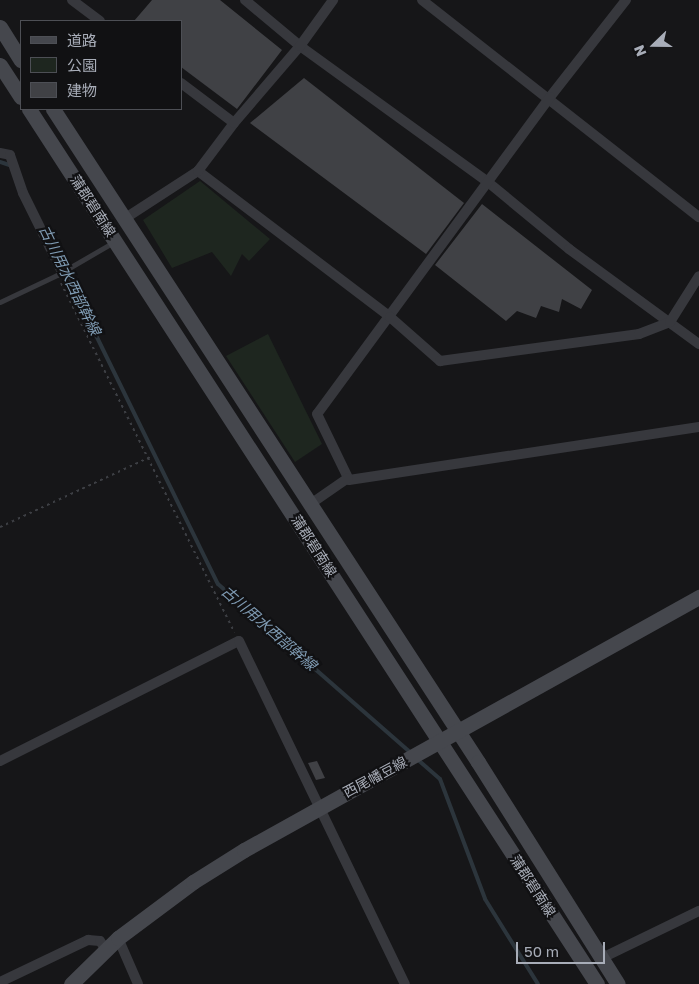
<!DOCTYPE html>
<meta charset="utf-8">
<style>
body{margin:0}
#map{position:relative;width:699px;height:984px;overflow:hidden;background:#161618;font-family:"Golos Text","Noto Sans JP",sans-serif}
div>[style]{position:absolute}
.green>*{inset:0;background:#1e261f}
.stream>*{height:4px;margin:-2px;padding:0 2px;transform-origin:2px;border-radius:2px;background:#2c353c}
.building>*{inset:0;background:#404145}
.path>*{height:2px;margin-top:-1px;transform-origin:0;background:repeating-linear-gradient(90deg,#3d3f44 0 2.5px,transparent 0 6.5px)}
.service>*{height:5px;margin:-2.5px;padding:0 2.5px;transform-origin:2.5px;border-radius:2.5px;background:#37383d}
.minor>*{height:10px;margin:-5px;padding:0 5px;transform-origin:5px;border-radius:5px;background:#37383d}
.secondary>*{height:15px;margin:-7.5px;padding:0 7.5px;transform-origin:7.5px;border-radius:7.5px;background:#45474d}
span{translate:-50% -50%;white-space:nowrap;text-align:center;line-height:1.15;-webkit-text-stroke:4.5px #111113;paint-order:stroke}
.street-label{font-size:14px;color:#a8adb8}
.water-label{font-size:15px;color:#7f9bb3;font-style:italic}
.legend{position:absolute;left:20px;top:20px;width:162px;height:90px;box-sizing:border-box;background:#111113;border:1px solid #4d4f55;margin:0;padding:6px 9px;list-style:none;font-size:15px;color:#a8adb8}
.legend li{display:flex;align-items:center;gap:10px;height:25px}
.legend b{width:25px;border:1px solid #4d4f55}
.north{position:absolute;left:629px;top:20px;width:50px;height:50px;-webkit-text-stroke:4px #111113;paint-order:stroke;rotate:248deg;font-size:14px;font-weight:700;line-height:20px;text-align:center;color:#a8adb8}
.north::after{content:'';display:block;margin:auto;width:18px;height:22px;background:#a8adb8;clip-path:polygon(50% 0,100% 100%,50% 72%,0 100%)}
.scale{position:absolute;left:516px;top:942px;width:89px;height:22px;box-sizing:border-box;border:2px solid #a8adb8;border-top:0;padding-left:6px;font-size:15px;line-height:18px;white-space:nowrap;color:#a8adb8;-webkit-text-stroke:4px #111113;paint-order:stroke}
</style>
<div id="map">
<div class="green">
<div style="clip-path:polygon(200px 181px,270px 239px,249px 261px,242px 254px,231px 276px,212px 252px,172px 268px,143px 220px)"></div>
<div style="clip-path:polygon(268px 334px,322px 444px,295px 462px,226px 356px)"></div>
</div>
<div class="stream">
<div style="left:0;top:162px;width:13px;rotate:18deg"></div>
<div style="left:65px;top:272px;width:347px;rotate:63.9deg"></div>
<div style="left:218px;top:584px;width:255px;rotate:41.2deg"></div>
<div style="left:417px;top:759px;width:30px;rotate:41deg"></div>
<div style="left:440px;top:779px;width:128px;rotate:69.4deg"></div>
<div style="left:485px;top:899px;width:100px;rotate:58.1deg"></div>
</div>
<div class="building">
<div style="clip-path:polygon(152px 0,220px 0,282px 50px,237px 109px,181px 67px,181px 21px,134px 21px)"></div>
<div style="clip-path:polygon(304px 78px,464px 203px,426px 254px,250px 123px)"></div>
<div style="clip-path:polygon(482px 204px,592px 290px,581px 309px,562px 299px,559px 312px,541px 306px,536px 318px,517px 311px,506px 321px,435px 265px)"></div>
<div style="clip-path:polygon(317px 761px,325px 778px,316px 780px,308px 763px)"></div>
</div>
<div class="path">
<div style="left:61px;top:283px;width:390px;rotate:63.6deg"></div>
<div style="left:0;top:527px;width:166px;rotate:-25deg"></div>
</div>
<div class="service">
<div style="left:0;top:302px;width:63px;rotate:-25.3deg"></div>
<div style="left:57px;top:275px;width:64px;rotate:-30.2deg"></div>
</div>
<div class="minor">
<div style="left:72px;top:0;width:35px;rotate:37deg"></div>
<div style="left:245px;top:0;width:72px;rotate:39.9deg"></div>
<div style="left:300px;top:46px;width:233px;rotate:35.9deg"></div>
<div style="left:489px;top:183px;width:104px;rotate:39.5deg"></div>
<div style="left:569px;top:249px;width:161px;rotate:36.2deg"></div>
<div style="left:422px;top:0;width:352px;rotate:38.1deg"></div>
<div style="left:626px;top:0;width:123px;rotate:128.1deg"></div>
<div style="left:550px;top:97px;width:393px;rotate:126.3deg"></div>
<div style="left:317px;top:414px;width:73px;rotate:64.1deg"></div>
<div style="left:349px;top:480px;width:354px;rotate:-8.6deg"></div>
<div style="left:181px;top:83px;width:66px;rotate:37deg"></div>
<div style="left:0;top:153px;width:10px;rotate:11deg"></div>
<div style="left:10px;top:155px;width:40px;rotate:71.1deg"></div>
<div style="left:23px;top:193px;width:88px;rotate:63.7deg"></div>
<div style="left:198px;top:171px;width:241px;rotate:37.2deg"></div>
<div style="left:390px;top:317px;width:67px;rotate:41.3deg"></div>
<div style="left:440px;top:361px;width:201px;rotate:-7.7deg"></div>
<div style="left:639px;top:334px;width:33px;rotate:-21deg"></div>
<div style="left:670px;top:322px;width:54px;rotate:-57.8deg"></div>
<div style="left:124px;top:219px;width:88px;rotate:-33deg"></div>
<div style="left:198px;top:171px;width:60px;rotate:-53.1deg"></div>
<div style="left:234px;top:123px;width:101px;rotate:-49.4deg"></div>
<div style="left:300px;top:46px;width:57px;rotate:-54.3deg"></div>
<div style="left:309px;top:505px;width:47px;rotate:-34.7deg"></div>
<div style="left:0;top:761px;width:267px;rotate:-26.7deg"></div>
<div style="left:239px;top:641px;width:381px;rotate:64.2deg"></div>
<div style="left:118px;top:938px;width:50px;rotate:66.5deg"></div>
<div style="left:602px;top:958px;width:108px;rotate:-25.9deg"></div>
<div style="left:0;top:982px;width:98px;rotate:-25.5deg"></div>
<div style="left:88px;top:940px;width:12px;rotate:5deg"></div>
<div style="left:100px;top:941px;width:11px;rotate:56deg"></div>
</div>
<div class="secondary">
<div style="left:0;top:27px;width:39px;rotate:58deg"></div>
<div style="left:0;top:65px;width:38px;rotate:57deg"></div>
<div style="left:29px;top:109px;width:1043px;rotate:57.01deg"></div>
<div style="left:53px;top:109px;width:779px;rotate:56.94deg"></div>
<div style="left:478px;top:762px;width:262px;rotate:57.8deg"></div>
<div style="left:71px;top:984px;width:66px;rotate:-44.4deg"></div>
<div style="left:118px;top:938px;width:94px;rotate:-36.7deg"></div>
<div style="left:193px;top:882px;width:60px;rotate:-32.1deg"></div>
<div style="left:244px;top:850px;width:521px;rotate:-29.08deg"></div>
</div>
<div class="street-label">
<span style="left:93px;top:206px;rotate:57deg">蒲郡碧南線</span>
<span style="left:314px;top:546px;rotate:57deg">蒲郡碧南線</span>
<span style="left:375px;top:777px;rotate:-28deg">西尾幡豆線</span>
<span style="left:533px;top:886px;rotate:57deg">蒲郡碧南線</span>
</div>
<div class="water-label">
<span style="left:70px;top:280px;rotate:64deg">古川用水西部幹線</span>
<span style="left:269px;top:628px;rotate:41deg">古川用水西部幹線</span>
</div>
<ul class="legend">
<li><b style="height:6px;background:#45474d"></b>道路</li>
<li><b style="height:14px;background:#1e261f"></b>公園</li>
<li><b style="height:14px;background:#404145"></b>建物</li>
</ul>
<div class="north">N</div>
<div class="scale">50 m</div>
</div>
